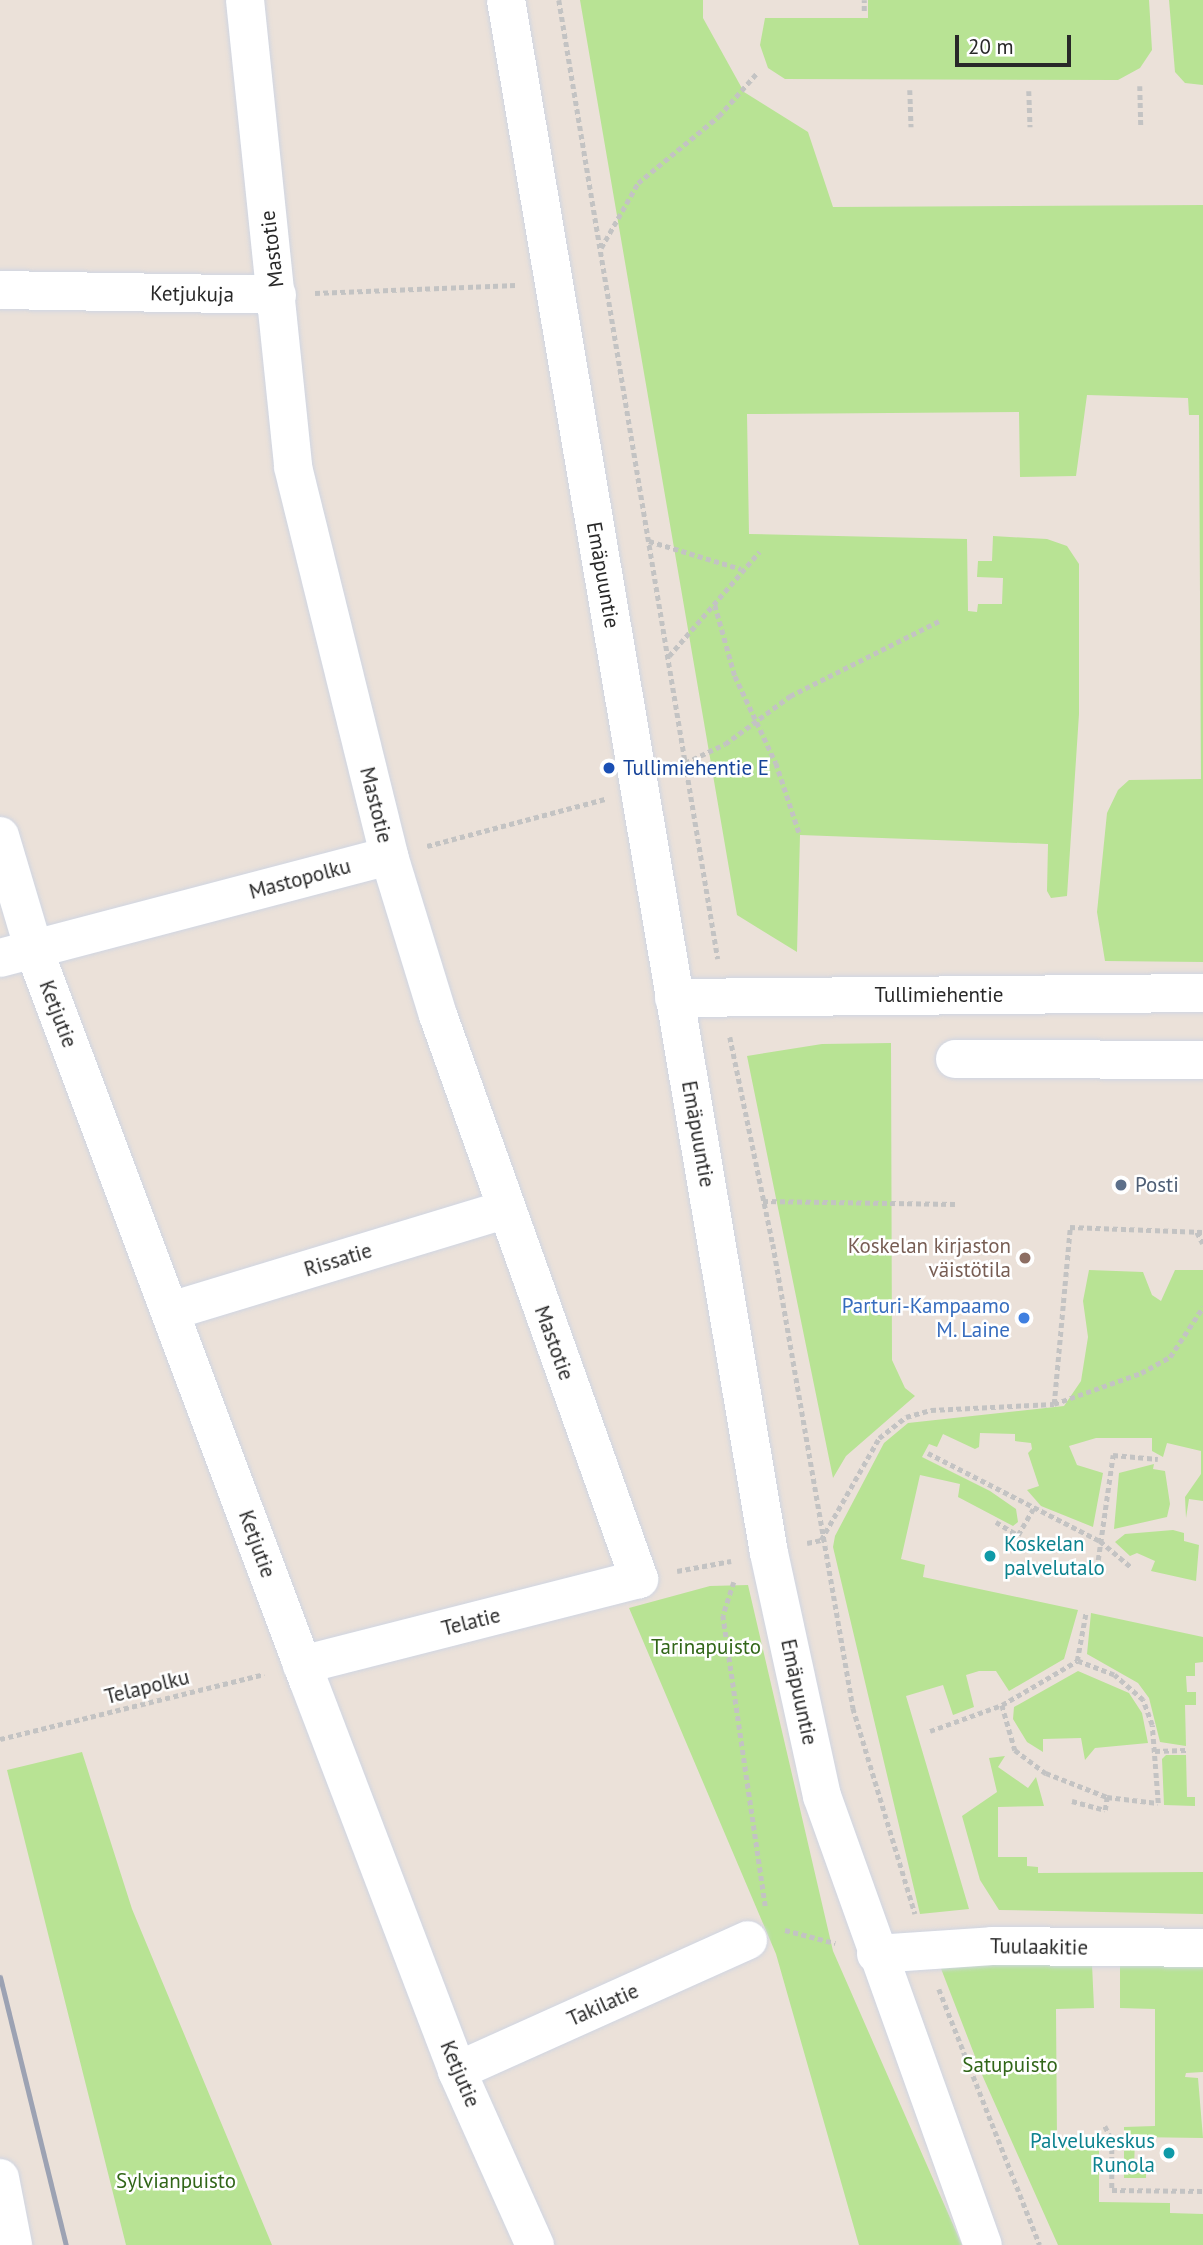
<!DOCTYPE html>
<meta charset="utf-8">
<style>
body{margin:0}
#map{position:relative;width:1203px;height:2245px;overflow:hidden;background:#ebe1d9;font-family:"PT Sans",sans-serif}
div>[style]{position:absolute}
.green>*{inset:0;background:#b8e394}
.path>*{height:4.5px;margin-top:-2.25px;transform-origin:0;background:repeating-linear-gradient(90deg,#c3c3c3 0 5px,transparent 0 8.5px)}
.roads{filter:drop-shadow(0 0 2px #cfd5e2) drop-shadow(0 0 2px #cfd5e2)}
.minor>*{height:38px;margin:-19px;padding:0 19px;transform-origin:19px;border-radius:19px;background:#fff}
.rail>*{height:5px;margin:-2.5px;padding:0 2.5px;transform-origin:2.5px;border-radius:2.5px;background:#9ca2b3}
.dots>*{width:19px;height:19px;translate:-50% -50%;box-sizing:border-box;border:4px solid #fff;border-radius:50%}
span{translate:-50% -50%;white-space:nowrap;text-align:center;line-height:1.15;-webkit-text-stroke:5px #fff;paint-order:stroke}
.street-label{font-size:21px;color:#282828}
.transit-label{font-size:21px;color:#164399}
.left{translate:0 -50%;text-align:left}
.service-label{font-size:21px;color:#4e5e75}
.education-label{font-size:21px;color:#785e54}
.right{translate:-100% -50%;text-align:right}
.shop-label{font-size:21px;color:#366cbe}
.culture-label{font-size:21px;color:#0d838f}
.park-label{font-size:21px;color:#316618}
.scale{position:absolute;left:955px;top:35px;width:116px;height:32px;box-sizing:border-box;border:4px solid #282828;border-top:0;padding-left:9px;font-size:21px;line-height:24px;white-space:nowrap;color:#282828;-webkit-text-stroke:5px #fff;paint-order:stroke}
</style>
<div id="map">
<div class="green">
<div style="clip-path:polygon(580px 0,703px 0,703px 18px,744px 92px,808px 132px,833px 207px,1203px 205px,1203px 962px,1105px 961px,1097px 912px,1107px 813px,1118px 790px,1129px 780px,1201px 779px,1199px 415px,1189px 415px,1188px 398px,1087px 395px,1076px 476px,1020px 477px,1019px 412px,747px 414px,749px 534px,967px 539px,968px 611px,977px 612px,978px 604px,1002px 604px,1003px 578px,977px 577px,978px 561px,992px 561px,993px 536px,1047px 539px,1067px 546px,1079px 564px,1079px 714px,1067px 896px,1051px 898px,1047px 891px,1048px 844px,800px 835px,797px 952px,737px 915px)"></div>
<div style="clip-path:polygon(868px 0,1149px 0,1152px 50px,1140px 68px,1118px 80px,785px 79px,768px 68px,760px 45px,765px 18px,868px 18px)"></div>
<div style="clip-path:polygon(1169px 0,1203px 0,1203px 85px,1185px 83px,1175px 72px)"></div>
<div style="clip-path:polygon(891px 1043px,892px 1360px,905px 1388px,915px 1396px,846px 1456px,833px 1478px,747px 1056px,822px 1044px)"></div>
<div style="clip-path:polygon(1089px 1270px,1143px 1272px,1152px 1295px,1161px 1301px,1175px 1270px,1203px 1270px,1203px 1501px,1189px 1499px,1186px 1518px,1185px 1497px,1201px 1474px,1201px 1451px,1167px 1443px,1163px 1457px,1152px 1451px,1152px 1438px,1096px 1438px,1069px 1446px,1077px 1465px,1103px 1473px,1093px 1527px,1041px 1506px,1027px 1490px,1039px 1486px,1028px 1453px,1032px 1449px,1031px 1443px,1015px 1441px,1015px 1434px,980px 1433px,979px 1447px,975px 1449px,943px 1434px,937px 1447px,929px 1444px,922px 1457px,990px 1491px,1016px 1509px,1018px 1522px,1013px 1526px,958px 1497px,960px 1484px,920px 1475px,901px 1559px,925px 1565px,923px 1577px,1078px 1610px,1064px 1659px,1009px 1691px,996px 1671px,979px 1671px,966px 1675px,974px 1707px,953px 1715px,943px 1685px,906px 1696px,969px 1909px,920px 1914px,833px 1547px,835px 1536px,884px 1443px,908px 1423px,1064px 1406px,1081px 1381px,1088px 1337px,1083px 1301px)"></div>
<div style="clip-path:polygon(1154px 1464px,1153px 1469px,1165px 1471px,1170px 1504px,1167px 1517px,1114px 1529px,1119px 1473px)"></div>
<div style="clip-path:polygon(1173px 1530px,1184px 1533px,1184px 1541px,1199px 1545px,1196px 1581px,1151px 1571px,1155px 1561px,1137px 1553px,1130px 1556px,1115px 1542px,1125px 1534px)"></div>
<div style="clip-path:polygon(748px 1585px,833px 1951px,962px 2245px,859px 2245px,776px 1954px,629px 1608px,710px 1586px)"></div>
<div style="clip-path:polygon(1091px 1613px,1203px 1637px,1203px 1662px,1195px 1663px,1195px 1676px,1186px 1676px,1187px 1692px,1196px 1692px,1196px 1705px,1185px 1705px,1186px 1746px,1160px 1742px,1149px 1698px,1138px 1683px,1087px 1654px)"></div>
<div style="clip-path:polygon(1078px 1671px,1129px 1693px,1142px 1713px,1148px 1743px,1095px 1748px,1085px 1760px,1081px 1738px,1043px 1739px,1043px 1752px,1027px 1742px,1013px 1719px,1014px 1707px)"></div>
<div style="clip-path:polygon(82px 1752px,132px 1909px,272px 2245px,126px 2245px,7px 1770px)"></div>
<div style="clip-path:polygon(1166px 1755px,1186px 1755px,1187px 1797px,1195px 1797px,1195px 1806px,1164px 1805px,1162px 1759px)"></div>
<div style="clip-path:polygon(1005px 1756px,998px 1767px,1028px 1788px,1036px 1777px,1044px 1806px,998px 1807px,998px 1857px,1027px 1857px,1027px 1866px,1038px 1867px,1038px 1873px,1203px 1872px,1203px 1914px,999px 1910px,980px 1880px,962px 1816px,997px 1792px,989px 1758px)"></div>
<div style="clip-path:polygon(959px 1962px,1092px 1964px,1094px 2008px,1056px 2009px,1057px 2139px,1099px 2139px,1099px 2202px,1170px 2203px,1170px 2213px,1203px 2214px,1203px 2245px,1058px 2245px,983px 2077px,940px 1966px)"></div>
<div style="clip-path:polygon(1120px 1963px,1203px 1964px,1203px 2072px,1186px 2073px,1185px 2077px,1198px 2078px,1203px 2138px,1135px 2137px,1134px 2169px,1146px 2169px,1146px 2178px,1124px 2178px,1124px 2127px,1155px 2126px,1155px 2009px,1120px 2008px)"></div>
</div>
<div class="path">
<div style="left:559px;top:0;width:972px;rotate:80.59deg"></div>
<div style="left:864px;top:11px;width:11px;rotate:-90deg"></div>
<div style="left:1140px;top:86px;width:40px;rotate:88.6deg"></div>
<div style="left:910px;top:90px;width:37px;rotate:88deg"></div>
<div style="left:1029px;top:91px;width:36px;rotate:88deg"></div>
<div style="left:601px;top:248px;width:75px;rotate:-60.4deg"></div>
<div style="left:638px;top:183px;width:105px;rotate:-39.6deg"></div>
<div style="left:719px;top:116px;width:56px;rotate:-48.6deg"></div>
<div style="left:315px;top:293px;width:201px;rotate:-2.3deg"></div>
<div style="left:649px;top:541px;width:96px;rotate:16.9deg"></div>
<div style="left:715px;top:605px;width:74px;rotate:74.3deg"></div>
<div style="left:735px;top:676px;width:96px;rotate:64.8deg"></div>
<div style="left:776px;top:763px;width:76px;rotate:71.6deg"></div>
<div style="left:669px;top:656px;width:138px;rotate:-49.1deg"></div>
<div style="left:685px;top:763px;width:44px;rotate:-25.4deg"></div>
<div style="left:725px;top:744px;width:81px;rotate:-36.4deg"></div>
<div style="left:790px;top:696px;width:169px;rotate:-26.7deg"></div>
<div style="left:427px;top:846px;width:184px;rotate:-14.8deg"></div>
<div style="left:730px;top:1037px;width:211px;rotate:78.3deg"></div>
<div style="left:773px;top:1244px;width:471px;rotate:80.2deg"></div>
<div style="left:853px;top:1708px;width:215px;rotate:73.2deg"></div>
<div style="left:763px;top:1201px;width:192px;rotate:0.9deg"></div>
<div style="left:1197px;top:1232px;width:13px;rotate:63deg"></div>
<div style="left:1054px;top:1404px;width:178px;rotate:-84.8deg"></div>
<div style="left:1070px;top:1227px;width:133px;rotate:2.2deg"></div>
<div style="left:928px;top:1453px;width:193px;rotate:27.1deg"></div>
<div style="left:1100px;top:1541px;width:40px;rotate:40deg"></div>
<div style="left:996px;top:1522px;width:26px;rotate:31deg"></div>
<div style="left:1018px;top:1535px;width:30px;rotate:-60deg"></div>
<div style="left:807px;top:1543px;width:14px;rotate:-12deg"></div>
<div style="left:821px;top:1540px;width:117px;rotate:-60.4deg"></div>
<div style="left:879px;top:1438px;width:34px;rotate:-38deg"></div>
<div style="left:906px;top:1417px;width:26px;rotate:-16deg"></div>
<div style="left:931px;top:1410px;width:123px;rotate:-2.8deg"></div>
<div style="left:1054px;top:1404px;width:92px;rotate:-19.6deg"></div>
<div style="left:1141px;top:1373px;width:33px;rotate:-29deg"></div>
<div style="left:1170px;top:1357px;width:60px;rotate:-56.6deg"></div>
<div style="left:1098px;top:1560px;width:106px;rotate:-81.9deg"></div>
<div style="left:1113px;top:1455px;width:45px;rotate:5.1deg"></div>
<div style="left:677px;top:1571px;width:55px;rotate:-10.5deg"></div>
<div style="left:734px;top:1582px;width:35px;rotate:108deg"></div>
<div style="left:723px;top:1615px;width:296px;rotate:81.7deg"></div>
<div style="left:1002px;top:1705px;width:47px;rotate:73.9deg"></div>
<div style="left:1015px;top:1750px;width:39px;rotate:37deg"></div>
<div style="left:1046px;top:1773px;width:66px;rotate:21.5deg"></div>
<div style="left:1107px;top:1797px;width:51px;rotate:6.7deg"></div>
<div style="left:1158px;top:1803px;width:78px;rotate:-94.4deg"></div>
<div style="left:1152px;top:1725px;width:27px;rotate:-110deg"></div>
<div style="left:1143px;top:1700px;width:38px;rotate:-139deg"></div>
<div style="left:1114px;top:1675px;width:40px;rotate:-159deg"></div>
<div style="left:930px;top:1731px;width:77px;rotate:-19.9deg"></div>
<div style="left:1002px;top:1705px;width:87px;rotate:-30.4deg"></div>
<div style="left:1077px;top:1661px;width:50px;rotate:-79.6deg"></div>
<div style="left:0;top:1739px;width:272px;rotate:-13.8deg"></div>
<div style="left:1155px;top:1751px;width:31px;rotate:-2deg"></div>
<div style="left:1072px;top:1801px;width:34px;rotate:15deg"></div>
<div style="left:1105px;top:1810px;width:13px;rotate:-81deg"></div>
<div style="left:785px;top:1930px;width:52px;rotate:14.6deg"></div>
<div style="left:939px;top:1989px;width:275px;rotate:68.5deg"></div>
<div style="left:1105px;top:2126px;width:16px;rotate:63deg"></div>
<div style="left:1112px;top:2140px;width:50px;rotate:90deg"></div>
<div style="left:1112px;top:2190px;width:91px;rotate:0.6deg"></div>
</div>
<div class="roads">
<div class="minor">
<div style="left:245px;top:0;width:469px;rotate:84.1deg"></div>
<div style="left:293px;top:467px;width:401px;rotate:76.1deg"></div>
<div style="left:389px;top:856px;width:166px;rotate:72.9deg"></div>
<div style="left:438px;top:1015px;width:599px;rotate:70.38deg"></div>
<div style="left:639px;top:1579px;width:348px;rotate:165.7deg"></div>
<div style="left:506px;top:0;width:1575px;rotate:80.39deg"></div>
<div style="left:769px;top:1553px;width:249px;rotate:77.7deg"></div>
<div style="left:822px;top:1796px;width:477px;rotate:70.3deg"></div>
<div style="left:0;top:290px;width:277px;rotate:1deg"></div>
<div style="left:0;top:836px;width:119px;rotate:73.4deg"></div>
<div style="left:34px;top:950px;width:780px;rotate:69.43deg"></div>
<div style="left:308px;top:1680px;width:418px;rotate:69.1deg"></div>
<div style="left:457px;top:2071px;width:191px;rotate:65.9deg"></div>
<div style="left:0;top:958px;width:402px;rotate:-14.7deg"></div>
<div style="left:674px;top:998px;width:529px;rotate:-0.54deg"></div>
<div style="left:955px;top:1059px;width:248px;rotate:0.2deg"></div>
<div style="left:171px;top:1311px;width:350px;rotate:-16.9deg"></div>
<div style="left:876px;top:1954px;width:116px;rotate:-3.9deg"></div>
<div style="left:992px;top:1946px;width:211px;rotate:0.5deg"></div>
<div style="left:457px;top:2071px;width:319px;rotate:-24.2deg"></div>
<div style="left:0;top:2178px;width:68px;rotate:79deg"></div>
</div>
</div>
<div class="rail">
<div style="left:0;top:1977px;width:276px;rotate:76.2deg"></div>
</div>
<div class="dots">
<div style="left:609px;top:768px;background:#1a4fb4"></div>
<div style="left:1121px;top:1185px;background:#5c6f8a"></div>
<div style="left:1025px;top:1258px;background:#8d6e63"></div>
<div style="left:1024px;top:1318px;background:#3f7fe0"></div>
<div style="left:990px;top:1556px;background:#0f9aa8"></div>
<div style="left:1169px;top:2153px;background:#0f9aa8"></div>
</div>
<div class="street-label">
<span style="left:272px;top:249px;rotate:-97deg">Mastotie</span>
<span style="left:192px;top:294px;rotate:1deg">Ketjukuja</span>
<span style="left:603px;top:575px;rotate:80deg">Emäpuuntie</span>
<span style="left:376px;top:805px;rotate:76deg">Mastotie</span>
<span style="left:300px;top:879px;rotate:-15deg">Mastopolku</span>
<span style="left:939px;top:995px">Tullimiehentie</span>
<span style="left:58px;top:1014px;rotate:69deg">Ketjutie</span>
<span style="left:698px;top:1134px;rotate:80deg">Emäpuuntie</span>
<span style="left:338px;top:1260px;rotate:-17deg">Rissatie</span>
<span style="left:554px;top:1343px;rotate:70deg">Mastotie</span>
<span style="left:257px;top:1544px;rotate:70deg">Ketjutie</span>
<span style="left:471px;top:1622px;rotate:-14deg">Telatie</span>
<span style="left:147px;top:1687px;rotate:-14deg">Telapolku</span>
<span style="left:799px;top:1692px;rotate:78deg">Emäpuuntie</span>
<span style="left:1039px;top:1947px;rotate:1deg">Tuulaakitie</span>
<span style="left:603px;top:2005px;rotate:-24deg">Takilatie</span>
<span style="left:460px;top:2074px;rotate:67deg">Ketjutie</span>
</div>
<div class="transit-label">
<span class="left" style="left:623px;top:768px">Tullimiehentie E</span>
</div>
<div class="service-label">
<span class="left" style="left:1135px;top:1185px">Posti</span>
</div>
<div class="education-label">
<span class="right" style="left:1011px;top:1258px">Koskelan kirjaston<br>väistötila</span>
</div>
<div class="shop-label">
<span class="right" style="left:1010px;top:1318px">Parturi-Kampaamo<br>M. Laine</span>
</div>
<div class="culture-label">
<span class="left" style="left:1004px;top:1556px">Koskelan<br>palvelutalo</span>
<span class="right" style="left:1155px;top:2153px">Palvelukeskus<br>Runola</span>
</div>
<div class="park-label">
<span style="left:706px;top:1647px">Tarinapuisto</span>
<span style="left:1010px;top:2065px">Satupuisto</span>
<span style="left:176px;top:2181px">Sylvianpuisto</span>
</div>
<div class="scale">20 m</div>
</div>
